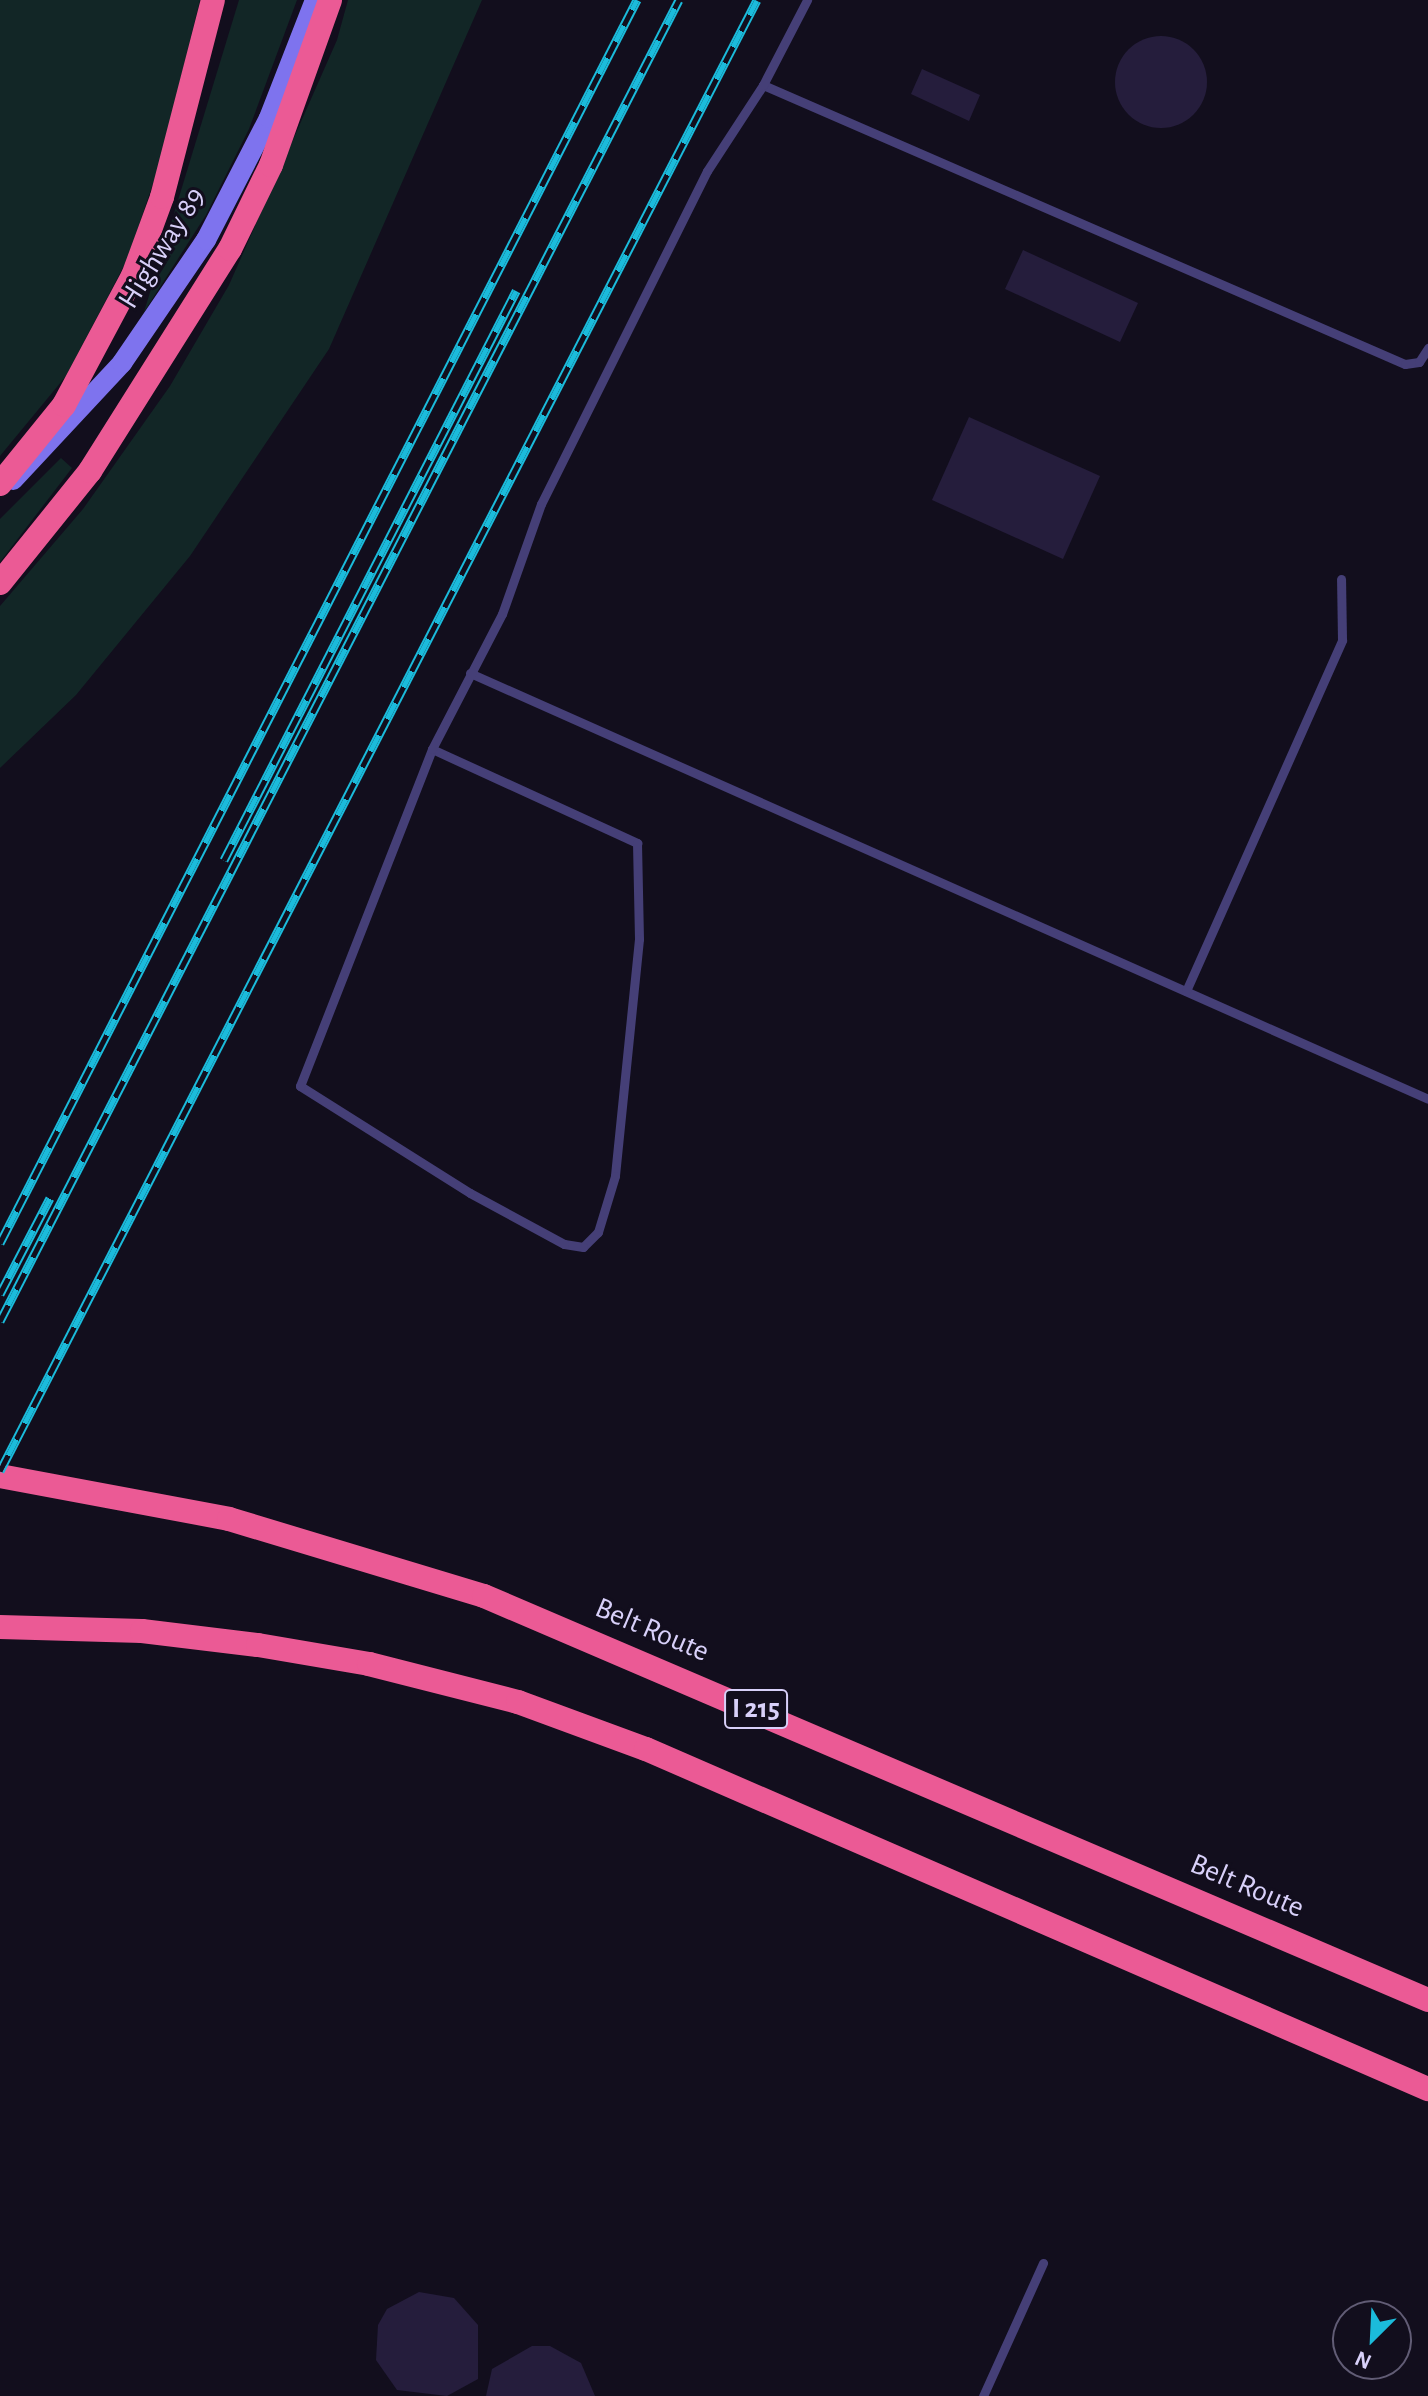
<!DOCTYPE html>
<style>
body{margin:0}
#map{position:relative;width:1428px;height:2396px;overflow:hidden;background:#120e1d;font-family:"Alegreya Sans",sans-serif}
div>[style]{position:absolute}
.green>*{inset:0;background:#122626}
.building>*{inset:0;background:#251d3c}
.round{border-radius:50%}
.service>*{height:9px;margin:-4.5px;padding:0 4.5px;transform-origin:4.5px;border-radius:4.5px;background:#453f77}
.secondary>*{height:20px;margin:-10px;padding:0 10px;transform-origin:10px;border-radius:10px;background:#7e73ee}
.motorway>*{height:24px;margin:-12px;padding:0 12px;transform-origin:12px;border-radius:12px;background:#eb5a95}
.rail>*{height:9px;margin-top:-4.5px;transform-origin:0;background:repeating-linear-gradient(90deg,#120e1d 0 18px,#1bbbdb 0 36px);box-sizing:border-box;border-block:2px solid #1bbbdb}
span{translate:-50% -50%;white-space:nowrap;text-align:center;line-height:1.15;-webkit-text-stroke:6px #120e1d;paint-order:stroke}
.shield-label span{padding:2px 6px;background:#120e1d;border:2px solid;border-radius:6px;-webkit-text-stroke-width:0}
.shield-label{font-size:28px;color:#d8d0f9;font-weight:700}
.street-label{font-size:30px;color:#d8d0f9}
.north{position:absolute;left:1332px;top:2300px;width:80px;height:80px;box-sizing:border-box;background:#120e1d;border:2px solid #615c75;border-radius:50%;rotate:204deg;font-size:22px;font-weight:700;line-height:32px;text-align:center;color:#d8d0f9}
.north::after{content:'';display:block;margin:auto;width:28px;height:36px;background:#1bbbdb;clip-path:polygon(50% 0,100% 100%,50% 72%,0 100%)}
</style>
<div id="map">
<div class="green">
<div style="clip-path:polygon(0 0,200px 0,159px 166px,127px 260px,66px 376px,0 456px)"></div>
<div style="clip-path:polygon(239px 0,297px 0,249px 129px,206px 215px,144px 312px)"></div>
<div style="clip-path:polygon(348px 0,482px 0,329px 349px,190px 556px,76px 695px,0 768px,0 606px,83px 509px,170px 386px,229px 285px,337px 40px)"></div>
<div style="clip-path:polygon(61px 458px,72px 468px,0 562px,0 519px)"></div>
</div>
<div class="building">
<div class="round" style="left:1115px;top:36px;width:92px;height:92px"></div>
<div style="clip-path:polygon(922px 69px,980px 95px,969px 121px,911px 94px)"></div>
<div style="clip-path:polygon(1023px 250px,1138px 303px,1120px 342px,1005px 289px)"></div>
<div style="clip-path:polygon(969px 417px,1100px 476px,1063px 559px,932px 500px)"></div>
<div style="clip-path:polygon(419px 2292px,454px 2298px,478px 2325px,478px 2379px,447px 2396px,397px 2390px,376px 2360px,378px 2325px,387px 2309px)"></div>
<div style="clip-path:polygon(532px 2346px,550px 2346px,581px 2363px,595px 2396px,486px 2396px,492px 2369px)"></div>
</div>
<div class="service">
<div style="left:763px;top:85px;width:700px;rotate:23.49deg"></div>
<div style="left:1405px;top:364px;width:14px;rotate:-8deg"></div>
<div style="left:1419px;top:362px;width:17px;rotate:-57deg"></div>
<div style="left:470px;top:673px;width:1048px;rotate:23.97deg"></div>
<div style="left:432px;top:749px;width:226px;rotate:24.6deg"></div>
<div style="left:637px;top:843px;width:96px;rotate:88.8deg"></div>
<div style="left:639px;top:939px;width:238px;rotate:95.8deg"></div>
<div style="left:615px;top:1176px;width:59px;rotate:106.9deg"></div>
<div style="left:598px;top:1232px;width:21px;rotate:135deg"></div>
<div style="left:583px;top:1247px;width:19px;rotate:-171deg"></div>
<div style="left:564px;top:1244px;width:107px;rotate:-151.5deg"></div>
<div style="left:470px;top:1193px;width:201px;rotate:-147.8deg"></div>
<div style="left:300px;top:1086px;width:362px;rotate:-68.6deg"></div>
<div style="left:432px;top:749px;width:152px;rotate:-62.6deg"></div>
<div style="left:502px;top:614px;width:117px;rotate:-70.5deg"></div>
<div style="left:541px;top:504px;width:372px;rotate:-63.5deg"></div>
<div style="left:707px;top:171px;width:103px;rotate:-56.9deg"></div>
<div style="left:763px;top:85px;width:96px;rotate:-62.6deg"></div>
<div style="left:1186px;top:991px;width:384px;rotate:-66deg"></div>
<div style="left:1342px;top:640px;width:61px;rotate:-90.9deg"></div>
<div style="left:983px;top:2396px;width:146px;rotate:-65.7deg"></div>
</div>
<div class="secondary">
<div style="left:13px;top:480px;width:160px;rotate:-47deg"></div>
<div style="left:122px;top:363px;width:149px;rotate:-55.7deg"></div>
<div style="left:206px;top:240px;width:137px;rotate:-62.7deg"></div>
<div style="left:269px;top:118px;width:127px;rotate:-68.7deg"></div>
</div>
<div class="motorway">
<div style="left:0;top:484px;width:102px;rotate:-51deg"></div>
<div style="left:64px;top:405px;width:146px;rotate:-61.9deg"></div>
<div style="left:133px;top:276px;width:84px;rotate:-69.8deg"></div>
<div style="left:162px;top:197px;width:203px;rotate:-75.5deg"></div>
<div style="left:0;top:583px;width:144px;rotate:-51.2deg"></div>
<div style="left:90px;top:471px;width:262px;rotate:-57.8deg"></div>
<div style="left:230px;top:249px;width:93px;rotate:-64deg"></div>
<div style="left:271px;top:165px;width:175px;rotate:-70.3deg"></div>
<div style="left:0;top:1476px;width:233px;rotate:10.6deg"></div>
<div style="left:229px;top:1519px;width:266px;rotate:16.8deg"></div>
<div style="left:484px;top:1596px;width:1027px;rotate:23.17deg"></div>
<div style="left:0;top:1627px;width:142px;rotate:1.6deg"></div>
<div style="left:142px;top:1631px;width:117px;rotate:6.9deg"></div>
<div style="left:258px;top:1645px;width:113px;rotate:9.7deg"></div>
<div style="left:369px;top:1664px;width:154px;rotate:14.3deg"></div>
<div style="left:518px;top:1702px;width:136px;rotate:20.2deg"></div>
<div style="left:646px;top:1749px;width:853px;rotate:23.5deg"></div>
</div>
<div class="rail">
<div style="left:224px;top:860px;width:640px;rotate:-62.83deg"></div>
<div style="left:0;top:1243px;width:1397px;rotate:-62.87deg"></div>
<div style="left:0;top:1294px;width:108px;rotate:-62.5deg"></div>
<div style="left:0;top:1321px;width:1485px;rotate:-62.8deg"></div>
<div style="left:0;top:1471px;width:1654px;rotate:-62.77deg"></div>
</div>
<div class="shield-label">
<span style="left:756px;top:1709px">I 215</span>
</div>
<div class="street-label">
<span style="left:162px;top:248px;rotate:-58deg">Highway 89</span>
<span style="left:652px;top:1630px;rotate:23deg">Belt Route</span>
<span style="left:1247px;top:1886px;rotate:23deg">Belt Route</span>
</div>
<div class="north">N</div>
</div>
